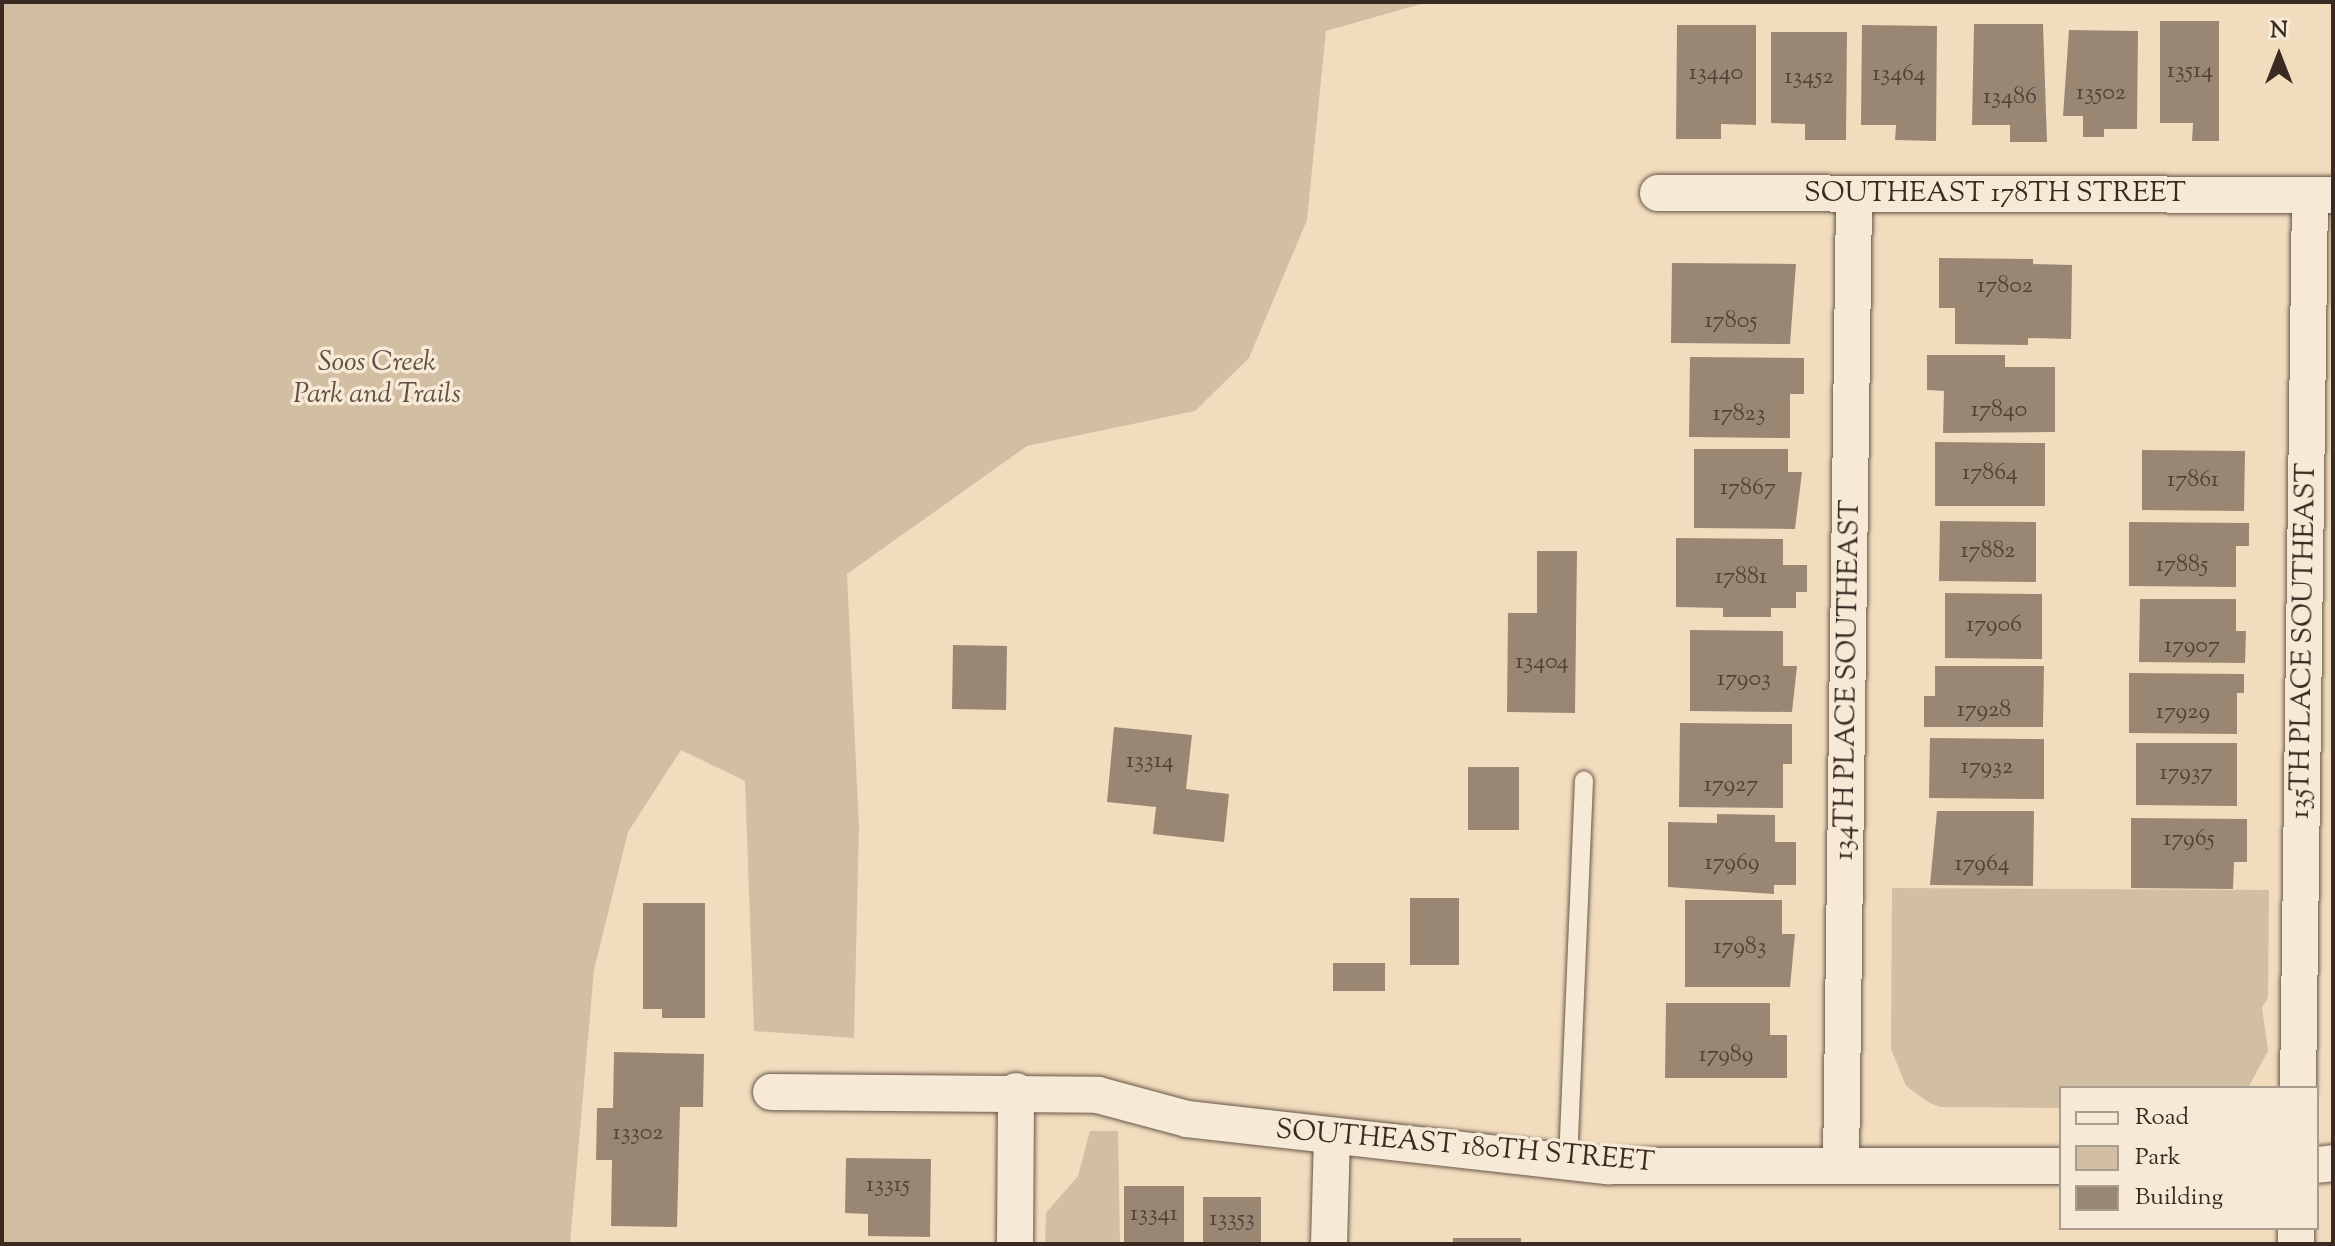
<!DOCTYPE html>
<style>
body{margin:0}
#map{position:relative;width:2335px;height:1246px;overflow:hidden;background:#f1ddbe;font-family:"Sorts Mill Goudy",serif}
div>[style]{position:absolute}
.green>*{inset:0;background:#d2bfa3}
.building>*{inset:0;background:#998773}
.roads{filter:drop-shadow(0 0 2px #685748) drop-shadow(0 0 2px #685748)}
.service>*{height:18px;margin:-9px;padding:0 9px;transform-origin:9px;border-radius:9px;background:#f6e9d5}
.minor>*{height:36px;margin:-18px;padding:0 18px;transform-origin:18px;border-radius:18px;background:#f6e9d5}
span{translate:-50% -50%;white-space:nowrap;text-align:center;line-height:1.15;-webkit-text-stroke:7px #f6e9d5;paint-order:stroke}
.number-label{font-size:24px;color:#524136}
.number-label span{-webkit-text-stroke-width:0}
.street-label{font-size:28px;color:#3a2a21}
.park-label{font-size:28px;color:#604f42;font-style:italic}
.frame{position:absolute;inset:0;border:4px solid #3a2a21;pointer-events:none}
.legend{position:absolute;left:2059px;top:1086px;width:260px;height:144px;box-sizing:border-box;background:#f6e9d5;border:2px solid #ab9d8d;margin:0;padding:10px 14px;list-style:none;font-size:24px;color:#3a2a21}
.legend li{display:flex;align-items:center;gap:16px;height:40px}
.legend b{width:40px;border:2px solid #ab9d8d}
.north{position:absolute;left:2239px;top:16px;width:80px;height:80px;-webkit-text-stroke:6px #f6e9d5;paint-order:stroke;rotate:0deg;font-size:22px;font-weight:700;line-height:32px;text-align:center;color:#3a2a21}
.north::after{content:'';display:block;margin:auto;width:28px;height:36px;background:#3a2a21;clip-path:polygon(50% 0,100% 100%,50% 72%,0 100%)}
</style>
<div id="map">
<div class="green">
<div style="clip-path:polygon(2px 2px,1428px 2px,1326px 31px,1307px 220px,1249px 358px,1195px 411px,1027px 446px,847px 574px,859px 827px,854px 1038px,754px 1031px,745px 781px,681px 750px,628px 832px,594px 970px,570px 1244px,2px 1244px)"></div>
<div style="clip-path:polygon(1892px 888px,2269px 890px,2268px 998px,2262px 1007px,2268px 1051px,2248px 1088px,2061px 1088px,2061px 1108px,1940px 1107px,1928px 1102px,1906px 1086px,1891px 1049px)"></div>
<div style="clip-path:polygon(1090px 1131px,1118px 1131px,1120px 1244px,1045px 1244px,1046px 1213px,1078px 1176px)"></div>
</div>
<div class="building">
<div style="clip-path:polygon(2160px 21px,2219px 21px,2219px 141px,2192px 141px,2193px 123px,2160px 123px)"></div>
<div style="clip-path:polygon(1974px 24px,2043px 24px,2047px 142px,2010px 142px,2010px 125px,1972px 125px)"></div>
<div style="clip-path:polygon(1677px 25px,1756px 25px,1756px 125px,1721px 124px,1721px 139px,1676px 139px)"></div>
<div style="clip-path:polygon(1862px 25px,1937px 26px,1936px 141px,1895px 140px,1896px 125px,1861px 125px)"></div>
<div style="clip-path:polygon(2069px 30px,2138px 31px,2137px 129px,2104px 129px,2104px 137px,2083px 137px,2083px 116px,2063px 116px)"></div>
<div style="clip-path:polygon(1771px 32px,1847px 32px,1846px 140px,1805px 140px,1805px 124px,1771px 123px)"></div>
<div style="clip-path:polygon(1939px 258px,2033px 259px,2033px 264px,2072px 265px,2071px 339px,2028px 338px,2028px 345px,1955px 344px,1955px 308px,1939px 308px)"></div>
<div style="clip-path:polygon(1672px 263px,1796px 264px,1790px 344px,1671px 343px)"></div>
<div style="clip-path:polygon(1927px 355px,2005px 355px,2005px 367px,2055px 367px,2055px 432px,1943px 433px,1944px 391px,1927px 390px)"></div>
<div style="clip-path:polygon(1690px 357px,1804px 358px,1804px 394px,1790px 394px,1790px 438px,1689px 437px)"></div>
<div style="clip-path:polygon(1935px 442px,2045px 443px,2045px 506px,1935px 506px)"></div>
<div style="clip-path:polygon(1694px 449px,1788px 449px,1788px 472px,1802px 472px,1795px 529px,1694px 528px)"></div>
<div style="clip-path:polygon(2142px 450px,2245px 451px,2244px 511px,2142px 510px)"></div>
<div style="clip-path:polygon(1940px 521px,2036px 522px,2036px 582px,1939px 581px)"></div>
<div style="clip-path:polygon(2129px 522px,2249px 523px,2249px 546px,2236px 546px,2236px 587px,2129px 586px)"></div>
<div style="clip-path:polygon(1676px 538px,1783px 539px,1783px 565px,1807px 565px,1807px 592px,1796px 592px,1796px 608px,1771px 608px,1771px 617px,1723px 617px,1723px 608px,1676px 607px)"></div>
<div style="clip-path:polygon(1537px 551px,1577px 551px,1575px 713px,1507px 712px,1508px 613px,1537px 613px)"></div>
<div style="clip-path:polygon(1945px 593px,2042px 594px,2042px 659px,1945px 658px)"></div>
<div style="clip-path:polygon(2140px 599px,2236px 599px,2236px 631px,2246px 631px,2245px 663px,2139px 662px)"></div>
<div style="clip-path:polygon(1690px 630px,1783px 631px,1783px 666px,1797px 666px,1792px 712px,1690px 711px)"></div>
<div style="clip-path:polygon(953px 645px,1007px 646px,1006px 710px,952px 709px)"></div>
<div style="clip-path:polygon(1935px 666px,2044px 666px,2043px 727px,1924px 727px,1924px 696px,1935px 696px)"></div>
<div style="clip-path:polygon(2129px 673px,2244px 674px,2244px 693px,2237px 693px,2237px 734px,2129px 733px)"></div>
<div style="clip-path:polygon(1680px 723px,1792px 724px,1792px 764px,1783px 764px,1783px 808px,1679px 807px)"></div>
<div style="clip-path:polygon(1114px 727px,1192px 735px,1186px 789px,1229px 794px,1224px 842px,1153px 834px,1156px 807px,1107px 802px)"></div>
<div style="clip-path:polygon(1930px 738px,2044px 739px,2044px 799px,1929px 798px)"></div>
<div style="clip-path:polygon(2136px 743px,2237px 743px,2237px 806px,2136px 805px)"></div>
<div style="clip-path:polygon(1468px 767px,1519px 767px,1519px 830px,1468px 830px)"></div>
<div style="clip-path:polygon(1937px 811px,2034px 811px,2033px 886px,1930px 885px)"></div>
<div style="clip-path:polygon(1717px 814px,1775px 815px,1775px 842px,1796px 842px,1796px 885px,1774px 885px,1774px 894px,1668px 887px,1668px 822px,1717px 823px)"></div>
<div style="clip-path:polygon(2131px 818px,2247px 819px,2247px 862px,2234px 862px,2233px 889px,2131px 888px)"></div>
<div style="clip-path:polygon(1410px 898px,1459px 898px,1459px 965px,1410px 965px)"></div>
<div style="clip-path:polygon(1685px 900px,1782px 900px,1782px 934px,1795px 934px,1790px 987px,1685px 987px)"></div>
<div style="clip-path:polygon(643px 903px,705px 903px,705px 1018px,662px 1018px,662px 1009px,643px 1009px)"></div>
<div style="clip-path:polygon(1333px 963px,1385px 963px,1385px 991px,1333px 991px)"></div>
<div style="clip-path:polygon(1666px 1003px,1770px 1003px,1770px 1035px,1787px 1035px,1787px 1078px,1665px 1078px)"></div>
<div style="clip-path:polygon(614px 1052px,704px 1054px,703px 1107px,680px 1107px,677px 1227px,611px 1226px,612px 1160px,596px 1160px,597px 1108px,613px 1108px)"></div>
<div style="clip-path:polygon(846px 1158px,931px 1159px,930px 1237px,868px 1236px,868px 1214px,845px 1213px)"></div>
<div style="clip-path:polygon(1124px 1186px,1184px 1186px,1184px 1244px,1124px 1244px)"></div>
<div style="clip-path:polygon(1203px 1197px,1261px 1197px,1261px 1244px,1203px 1244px)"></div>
<div style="clip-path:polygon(1453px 1238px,1521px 1238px,1521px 1244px,1453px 1244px)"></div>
</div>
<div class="roads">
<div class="service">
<div style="left:1568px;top:1162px;width:382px;rotate:-87.6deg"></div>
</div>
<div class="minor">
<div style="left:1658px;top:193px;width:673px;rotate:0.17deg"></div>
<div style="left:2298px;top:1088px;width:893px;rotate:-89.23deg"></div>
<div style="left:771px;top:1092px;width:327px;rotate:0.5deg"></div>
<div style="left:1098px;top:1095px;width:92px;rotate:15.1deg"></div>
<div style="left:1187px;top:1119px;width:424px;rotate:6.4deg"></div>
<div style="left:1608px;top:1166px;width:453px"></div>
<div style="left:2317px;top:1165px;width:16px;rotate:-7deg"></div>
<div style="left:1841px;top:1166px;width:972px;rotate:-89.23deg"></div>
<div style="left:1015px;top:1244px;width:153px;rotate:-89.6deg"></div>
<div style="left:1329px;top:1244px;width:106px;rotate:-88.4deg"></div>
<div style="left:2296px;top:1244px;width:16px;rotate:-90deg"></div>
</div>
</div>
<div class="number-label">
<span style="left:2190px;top:72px">13514</span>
<span style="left:1716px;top:74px">13440</span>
<span style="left:1899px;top:75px">13464</span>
<span style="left:1809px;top:78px">13452</span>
<span style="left:2101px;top:94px">13502</span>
<span style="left:2010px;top:98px">13486</span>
<span style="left:2005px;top:287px">17802</span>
<span style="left:1731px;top:322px">17805</span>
<span style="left:1999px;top:411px">17840</span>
<span style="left:1739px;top:415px">17823</span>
<span style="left:1990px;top:474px">17864</span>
<span style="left:2193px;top:481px">17861</span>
<span style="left:1748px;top:489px">17867</span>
<span style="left:1988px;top:552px">17882</span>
<span style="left:2182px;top:566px">17885</span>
<span style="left:1741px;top:578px">17881</span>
<span style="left:1994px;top:626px">17906</span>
<span style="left:2192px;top:647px">17907</span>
<span style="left:1542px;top:663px">13404</span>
<span style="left:1744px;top:680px">17903</span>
<span style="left:1984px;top:711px">17928</span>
<span style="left:2183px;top:713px">17929</span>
<span style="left:1150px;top:762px">13314</span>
<span style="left:1987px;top:768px">17932</span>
<span style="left:2186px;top:774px">17937</span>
<span style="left:1731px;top:786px">17927</span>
<span style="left:2189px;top:840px">17965</span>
<span style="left:1732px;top:864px">17969</span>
<span style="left:1982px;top:865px">17964</span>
<span style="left:1740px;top:948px">17983</span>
<span style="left:1726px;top:1056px">17989</span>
<span style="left:638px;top:1134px">13302</span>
<span style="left:888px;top:1186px">13315</span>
<span style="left:1154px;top:1215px">13341</span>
<span style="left:1232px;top:1220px">13353</span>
</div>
<div class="street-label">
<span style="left:1995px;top:194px">SOUTHEAST 178TH STREET</span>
<span style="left:2304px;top:641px;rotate:-89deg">135TH PLACE SOUTHEAST</span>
<span style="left:1848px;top:680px;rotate:-89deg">134TH PLACE SOUTHEAST</span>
<span style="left:1465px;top:1147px;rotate:5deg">SOUTHEAST 180TH STREET</span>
</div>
<div class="park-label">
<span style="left:377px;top:379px">Soos Creek<br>Park and Trails</span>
</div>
<div class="frame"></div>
<ul class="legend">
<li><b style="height:10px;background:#f6e9d5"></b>Road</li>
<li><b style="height:22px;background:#d2bfa3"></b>Park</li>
<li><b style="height:22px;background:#998773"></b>Building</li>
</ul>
<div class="north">N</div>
</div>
